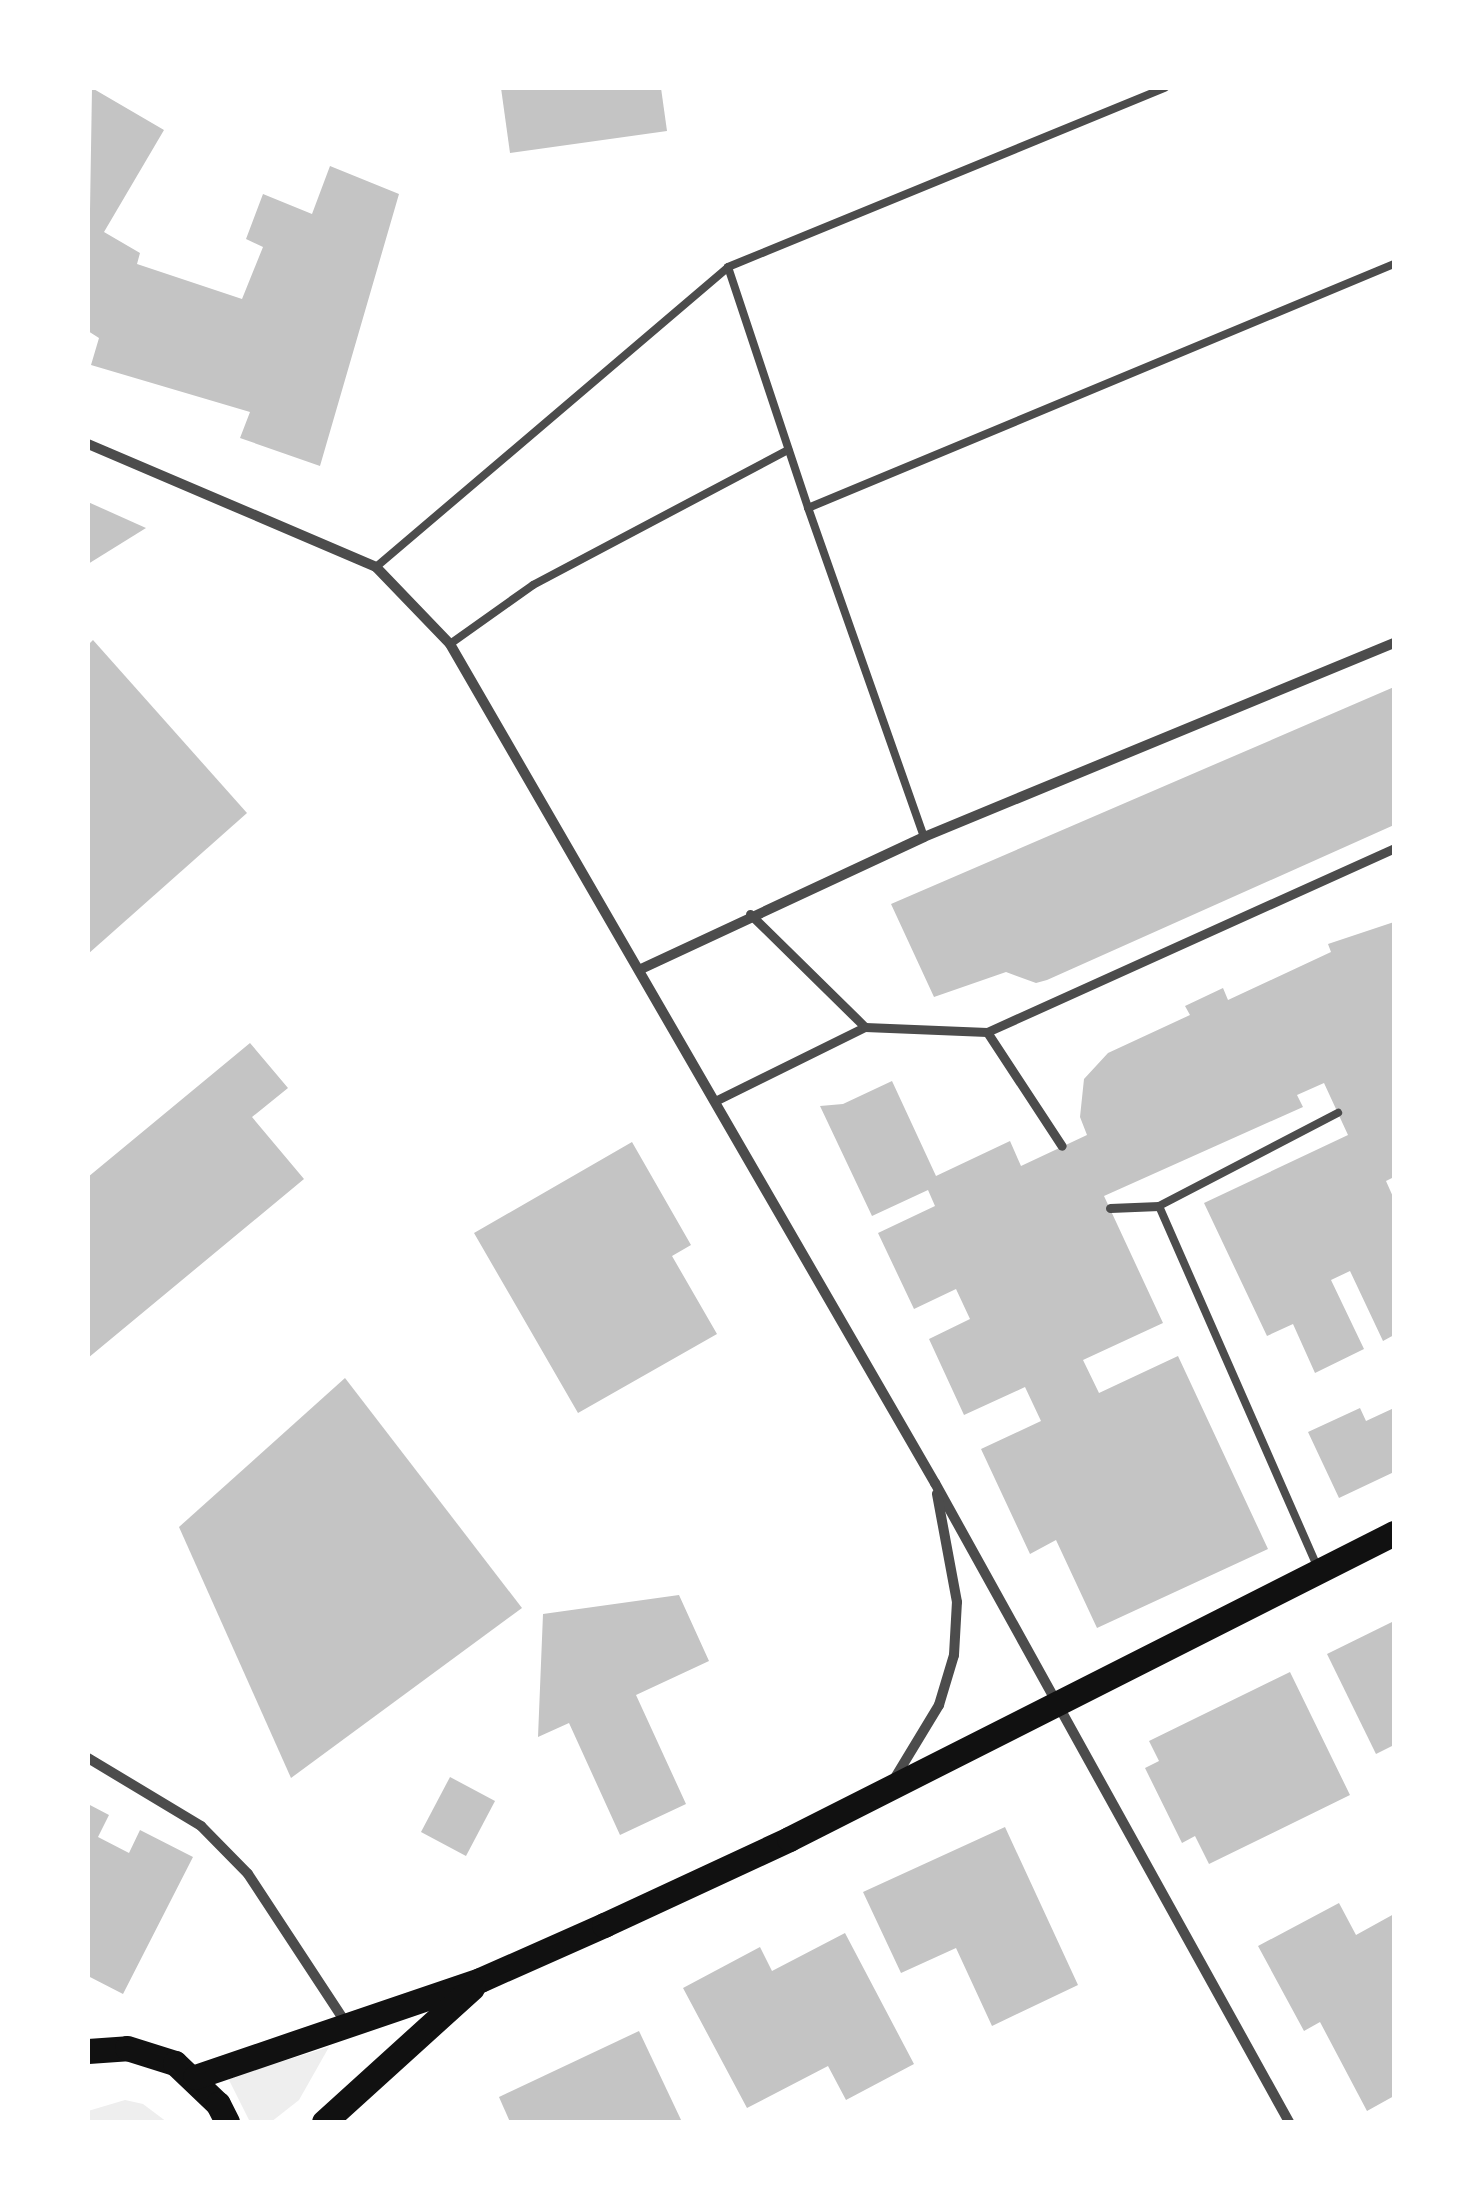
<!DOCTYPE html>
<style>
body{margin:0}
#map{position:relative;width:1482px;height:2210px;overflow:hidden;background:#fff;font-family:Lato,sans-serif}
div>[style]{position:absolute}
.green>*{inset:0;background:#eee}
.building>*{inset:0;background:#c4c4c4}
.service>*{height:8px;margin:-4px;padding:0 4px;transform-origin:4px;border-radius:4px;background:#4c4c4c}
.pedestrian>*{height:9px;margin:-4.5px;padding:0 4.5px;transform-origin:4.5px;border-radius:4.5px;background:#4c4c4c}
.minor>*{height:10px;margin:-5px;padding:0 5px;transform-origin:5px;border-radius:5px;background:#4c4c4c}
.primary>*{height:25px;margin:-12.5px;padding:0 12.5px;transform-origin:12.5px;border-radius:12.5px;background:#111}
span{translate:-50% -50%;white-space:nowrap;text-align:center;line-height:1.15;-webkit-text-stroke:10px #fff;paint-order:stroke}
.frame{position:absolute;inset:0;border:90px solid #fff;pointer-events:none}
</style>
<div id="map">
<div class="green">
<div style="clip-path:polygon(329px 2047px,299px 2100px,271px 2122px,250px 2122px,228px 2078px)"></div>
<div style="clip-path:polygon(125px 2100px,143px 2104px,167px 2122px,88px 2122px,88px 2111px)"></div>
</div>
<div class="building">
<div style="clip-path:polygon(92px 88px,164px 130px,104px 232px,140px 253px,137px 264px,242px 299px,263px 247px,246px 239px,263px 194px,312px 214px,330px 166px,399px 194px,320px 466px,240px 438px,250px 412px,91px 365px,99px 338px,88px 331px)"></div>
<div style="clip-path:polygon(501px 88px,661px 88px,667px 131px,510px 153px)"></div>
<div style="clip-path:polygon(88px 502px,146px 528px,88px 564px)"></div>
<div style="clip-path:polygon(93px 640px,247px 813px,88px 954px,88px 645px)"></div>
<div style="clip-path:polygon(1394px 687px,1394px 825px,1047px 980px,1036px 983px,1006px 972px,934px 997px,891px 904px)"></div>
<div style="clip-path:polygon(1394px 922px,1394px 1177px,1386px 1181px,1394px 1199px,1394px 1335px,1383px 1341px,1350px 1271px,1331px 1280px,1364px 1349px,1315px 1373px,1293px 1324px,1267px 1336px,1204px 1203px,1348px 1135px,1324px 1083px,1297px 1095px,1303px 1107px,1104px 1196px,1163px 1323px,1083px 1360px,1099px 1393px,1178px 1356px,1268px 1549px,1097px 1628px,1056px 1540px,1030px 1554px,981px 1449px,1041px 1421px,1025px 1387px,964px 1415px,929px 1339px,970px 1319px,956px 1289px,914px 1309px,878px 1233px,935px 1206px,928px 1190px,872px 1216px,820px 1106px,843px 1104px,892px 1081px,936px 1176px,1010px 1141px,1021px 1166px,1087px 1135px,1080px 1117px,1084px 1079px,1108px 1053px,1190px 1015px,1185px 1006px,1223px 988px,1228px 1000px,1331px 952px,1328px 944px)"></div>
<div style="clip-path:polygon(250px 1043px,288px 1088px,252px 1117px,304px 1179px,88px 1358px,88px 1177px)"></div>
<div style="clip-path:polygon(632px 1142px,691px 1245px,672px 1256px,717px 1334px,578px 1413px,474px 1233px)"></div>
<div style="clip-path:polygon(345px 1378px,522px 1608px,291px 1778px,179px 1527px)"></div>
<div style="clip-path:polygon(1360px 1408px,1366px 1421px,1394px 1408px,1394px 1472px,1339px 1498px,1308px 1432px)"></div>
<div style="clip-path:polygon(679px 1595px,709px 1661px,636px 1695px,686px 1804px,620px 1835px,569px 1723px,538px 1737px,543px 1614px)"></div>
<div style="clip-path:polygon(1394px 1621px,1394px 1745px,1376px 1754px,1327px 1654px)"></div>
<div style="clip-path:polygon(1290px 1672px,1350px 1795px,1209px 1864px,1195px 1836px,1182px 1843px,1145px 1768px,1159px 1761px,1149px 1741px)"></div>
<div style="clip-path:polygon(450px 1777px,495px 1801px,466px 1856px,421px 1832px)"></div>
<div style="clip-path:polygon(88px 1804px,109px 1815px,98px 1837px,129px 1853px,140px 1830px,193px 1857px,123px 1994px,88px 1976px)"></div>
<div style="clip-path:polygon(1005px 1827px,1078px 1985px,992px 2026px,956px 1948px,901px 1973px,863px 1892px)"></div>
<div style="clip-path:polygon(1339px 1903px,1356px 1935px,1394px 1914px,1394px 2096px,1367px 2111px,1320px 2022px,1304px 2031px,1258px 1946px)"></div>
<div style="clip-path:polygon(845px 1933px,914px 2064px,846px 2100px,828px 2066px,747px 2108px,683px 1988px,760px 1947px,772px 1971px)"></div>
<div style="clip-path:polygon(639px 2031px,682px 2122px,510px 2122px,499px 2097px)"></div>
</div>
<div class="service">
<div style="left:728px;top:267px;width:254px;rotate:71.6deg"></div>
<div style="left:376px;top:567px;width:462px;rotate:-40.4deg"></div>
<div style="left:728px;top:267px;width:472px;rotate:-22.3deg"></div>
<div style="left:450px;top:644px;width:102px;rotate:-35.4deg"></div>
<div style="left:533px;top:585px;width:289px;rotate:-27.9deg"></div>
<div style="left:924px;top:837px;width:349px;rotate:-109.4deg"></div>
<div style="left:808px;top:508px;width:635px;rotate:-22.61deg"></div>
<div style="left:1317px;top:1566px;width:393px;rotate:-113.7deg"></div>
<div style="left:1159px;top:1206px;width:202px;rotate:-27.5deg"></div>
</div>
<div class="pedestrian">
<div style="left:750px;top:914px;width:161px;rotate:44.5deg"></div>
<div style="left:987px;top:1032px;width:136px;rotate:56.7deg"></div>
<div style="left:715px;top:1101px;width:167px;rotate:-26.3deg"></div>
<div style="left:865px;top:1027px;width:122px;rotate:2.3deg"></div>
<div style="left:987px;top:1032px;width:447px;rotate:-24.3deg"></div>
<div style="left:1110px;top:1208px;width:49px;rotate:-2.3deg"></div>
</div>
<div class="minor">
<div style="left:88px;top:444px;width:313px;rotate:23.1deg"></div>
<div style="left:376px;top:567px;width:107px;rotate:46.1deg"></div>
<div style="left:450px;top:644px;width:969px;rotate:59.97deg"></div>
<div style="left:935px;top:1483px;width:731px;rotate:61.01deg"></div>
<div style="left:641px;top:969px;width:312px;rotate:-25deg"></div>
<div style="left:924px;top:837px;width:508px;rotate:-22.43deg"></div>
<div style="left:88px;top:1758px;width:132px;rotate:31deg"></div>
<div style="left:201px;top:1826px;width:67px;rotate:45.6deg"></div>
<div style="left:248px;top:1874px;width:178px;rotate:56.7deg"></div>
<div style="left:893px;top:1781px;width:89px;rotate:-58.8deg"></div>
<div style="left:939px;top:1705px;width:52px;rotate:-73.3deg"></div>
<div style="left:954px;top:1655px;width:53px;rotate:-86.8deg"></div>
<div style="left:957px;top:1602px;width:110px;rotate:-100.5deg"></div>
</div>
<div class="primary">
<div style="left:88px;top:2051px;width:39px;rotate:-4deg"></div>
<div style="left:127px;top:2048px;width:50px;rotate:17.4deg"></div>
<div style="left:175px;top:2063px;width:59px;rotate:43.6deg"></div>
<div style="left:218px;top:2104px;width:20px;rotate:63deg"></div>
<div style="left:195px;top:2077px;width:301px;rotate:-18.8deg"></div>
<div style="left:480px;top:1980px;width:136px;rotate:-23.9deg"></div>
<div style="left:604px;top:1925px;width:204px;rotate:-24.9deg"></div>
<div style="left:789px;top:1839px;width:678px;rotate:-26.83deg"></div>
<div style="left:324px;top:2122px;width:200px;rotate:-42.2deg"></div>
</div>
<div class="frame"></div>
</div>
